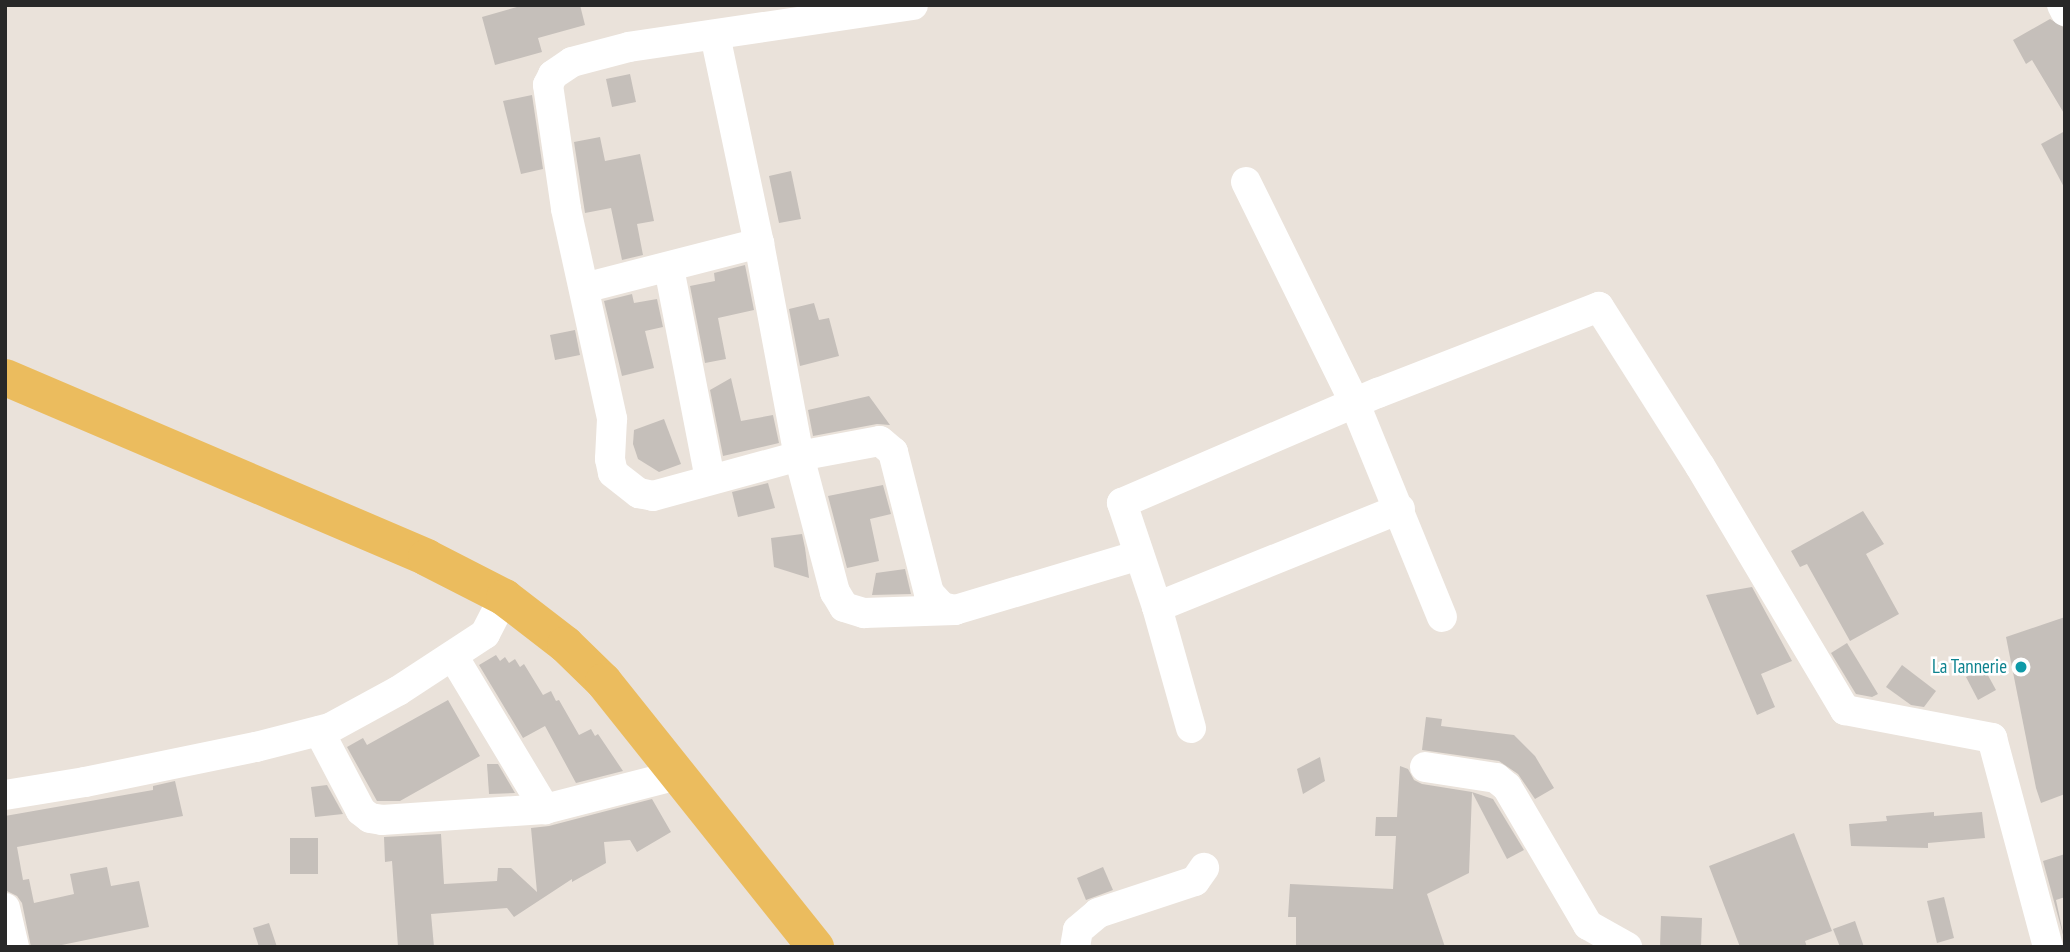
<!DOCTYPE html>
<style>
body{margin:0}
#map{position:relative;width:2070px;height:952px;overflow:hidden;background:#eae2da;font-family:"PT Sans Narrow",sans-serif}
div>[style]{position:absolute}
.building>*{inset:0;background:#c5bfba}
.minor>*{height:30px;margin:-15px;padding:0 15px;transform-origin:15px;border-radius:15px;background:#fff}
.major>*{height:37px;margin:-18.5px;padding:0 18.5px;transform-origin:18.5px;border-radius:18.5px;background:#ebbc5e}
.dots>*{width:19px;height:19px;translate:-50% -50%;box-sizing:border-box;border:4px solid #fff;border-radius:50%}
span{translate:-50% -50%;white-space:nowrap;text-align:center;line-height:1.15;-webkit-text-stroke:5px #fff;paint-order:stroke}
.culture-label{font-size:19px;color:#0d838f}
.right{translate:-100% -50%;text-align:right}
.frame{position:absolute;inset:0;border:7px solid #282828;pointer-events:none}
</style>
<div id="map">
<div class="building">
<div style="clip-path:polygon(524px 5px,580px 5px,585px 25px,538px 38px,542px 52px,495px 65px,482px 17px)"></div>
<div style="clip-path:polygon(2050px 19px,2065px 28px,2065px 115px,2032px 60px,2026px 64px,2013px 40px)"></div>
<div style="clip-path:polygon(630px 74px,636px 102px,612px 107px,606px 79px)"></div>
<div style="clip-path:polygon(532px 95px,543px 169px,521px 174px,503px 101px)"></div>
<div style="clip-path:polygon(2065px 131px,2065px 189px,2041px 144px)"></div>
<div style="clip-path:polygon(600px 137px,605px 161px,640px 154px,654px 221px,637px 224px,643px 255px,622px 260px,611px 208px,585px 213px,574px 142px)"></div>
<div style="clip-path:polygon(791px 171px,801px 219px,779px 223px,769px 176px)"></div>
<div style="clip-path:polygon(745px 265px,754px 310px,718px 318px,726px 359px,705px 363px,690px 286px,715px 281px,714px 273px)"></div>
<div style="clip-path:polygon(632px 294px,634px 303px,657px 299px,663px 327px,645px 331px,654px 368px,622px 376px,604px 301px)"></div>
<div style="clip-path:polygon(814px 303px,819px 320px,829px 318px,839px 356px,800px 366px,789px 309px)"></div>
<div style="clip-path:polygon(575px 330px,580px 355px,555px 360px,550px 335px)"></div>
<div style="clip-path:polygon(731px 378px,741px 421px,773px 415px,779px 443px,723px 456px,710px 390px)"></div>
<div style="clip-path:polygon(869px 396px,890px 425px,877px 424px,813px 436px,808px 410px)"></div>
<div style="clip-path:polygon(664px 419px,681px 464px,659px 472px,638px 459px,633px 444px,634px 430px)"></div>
<div style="clip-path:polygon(768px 483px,775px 508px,738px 517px,732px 492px)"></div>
<div style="clip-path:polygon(883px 485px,891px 514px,870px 519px,879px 561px,847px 568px,828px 496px)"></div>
<div style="clip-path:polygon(1863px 511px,1884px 544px,1866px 554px,1899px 614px,1850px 641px,1807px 564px,1800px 567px,1791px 551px)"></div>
<div style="clip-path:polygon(802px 534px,805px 548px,809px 578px,774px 567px,771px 538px)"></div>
<div style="clip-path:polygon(905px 569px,911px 594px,872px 595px,876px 573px)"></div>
<div style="clip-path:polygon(1752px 587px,1792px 661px,1761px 674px,1775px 707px,1757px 715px,1706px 595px)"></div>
<div style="clip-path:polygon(2065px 617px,2065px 794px,2041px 803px,2036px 788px,2006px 637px)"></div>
<div style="clip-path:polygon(1847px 643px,1878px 694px,1872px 697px,1856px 694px,1831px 653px)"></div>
<div style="clip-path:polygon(496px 655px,500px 661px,505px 657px,509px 663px,515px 659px,520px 667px,524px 664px,543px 695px,551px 691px,556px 701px,559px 700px,579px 735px,591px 729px,595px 736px,598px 734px,623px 771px,576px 783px,545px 726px,523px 738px,479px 665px)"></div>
<div style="clip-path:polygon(1902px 665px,1936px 691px,1924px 707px,1911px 705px,1886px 687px)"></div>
<div style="clip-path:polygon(1984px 668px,1996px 690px,1978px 700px,1966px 677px)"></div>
<div style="clip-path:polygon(448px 700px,480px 756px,400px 801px,377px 801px,347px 747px,363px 738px,367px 745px)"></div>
<div style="clip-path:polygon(1426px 717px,1442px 719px,1441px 726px,1514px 735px,1535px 756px,1554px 788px,1535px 799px,1518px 774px,1499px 761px,1422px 750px)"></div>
<div style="clip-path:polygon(1320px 757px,1325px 781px,1303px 794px,1297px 769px)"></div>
<div style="clip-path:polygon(487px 764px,498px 764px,515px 793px,489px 794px)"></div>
<div style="clip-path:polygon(1400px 766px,1408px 769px,1414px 780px,1422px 784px,1472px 792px,1469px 873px,1427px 894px,1445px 947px,1296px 947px,1296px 917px,1288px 917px,1290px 884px,1393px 889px,1396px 836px,1375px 836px,1376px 817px,1397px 817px)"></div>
<div style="clip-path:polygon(175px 781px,183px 816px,17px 847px,23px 880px,29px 879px,34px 903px,74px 894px,70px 874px,107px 867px,111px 886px,139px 881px,149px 927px,52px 947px,31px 947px,22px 903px,17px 896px,7px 891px,5px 816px,153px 790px,153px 786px)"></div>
<div style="clip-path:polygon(327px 785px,343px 814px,315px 817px,311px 787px)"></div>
<div style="clip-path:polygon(1472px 792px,1493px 799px,1524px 850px,1507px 859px)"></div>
<div style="clip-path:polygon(652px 799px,671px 832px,637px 852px,630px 840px,604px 842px,606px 863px,572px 882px,572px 879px,514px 917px,507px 908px,431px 914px,434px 947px,398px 947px,392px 861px,385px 862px,384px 837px,441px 834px,444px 884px,497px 881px,498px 868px,511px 868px,537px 892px,531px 828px,549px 826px)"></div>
<div style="clip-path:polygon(1934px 812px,1934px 816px,1982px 812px,1985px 838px,1928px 843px,1928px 848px,1851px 846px,1849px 824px,1887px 821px,1886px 816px)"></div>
<div style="clip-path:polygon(1794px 833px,1832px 931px,1805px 941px,1807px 947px,1740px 947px,1709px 866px)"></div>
<div style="clip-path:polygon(290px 838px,318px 838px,318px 874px,290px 874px)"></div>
<div style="clip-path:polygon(2065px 854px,2065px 897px,2056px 900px,2065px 942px,2043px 861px)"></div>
<div style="clip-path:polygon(1103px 867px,1113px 890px,1086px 900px,1077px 878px)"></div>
<div style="clip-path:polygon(1944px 897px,1954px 938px,1937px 943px,1927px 901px)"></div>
<div style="clip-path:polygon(1661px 916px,1702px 918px,1701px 947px,1660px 947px)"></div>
<div style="clip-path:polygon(1855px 921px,1864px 947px,1840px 947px,1833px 929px)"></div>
<div style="clip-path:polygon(269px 923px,277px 947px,259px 947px,253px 928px)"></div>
</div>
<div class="minor">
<div style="left:913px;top:5px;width:287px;rotate:171.6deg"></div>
<div style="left:629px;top:47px;width:59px;rotate:165.3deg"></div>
<div style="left:572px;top:62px;width:23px;rotate:146deg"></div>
<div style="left:553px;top:75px;width:11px;rotate:117deg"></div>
<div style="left:548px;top:85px;width:125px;rotate:81.7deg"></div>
<div style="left:566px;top:209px;width:215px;rotate:77.6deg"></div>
<div style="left:612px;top:419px;width:40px;rotate:92.9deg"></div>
<div style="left:610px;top:459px;width:14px;rotate:78deg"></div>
<div style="left:613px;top:473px;width:33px;rotate:38deg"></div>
<div style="left:639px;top:493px;width:14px;rotate:12deg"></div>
<div style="left:653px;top:496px;width:151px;rotate:-15.3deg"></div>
<div style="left:799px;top:456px;width:82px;rotate:-10.5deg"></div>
<div style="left:880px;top:441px;width:17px;rotate:40deg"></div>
<div style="left:893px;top:452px;width:146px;rotate:75.7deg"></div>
<div style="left:929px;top:593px;width:19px;rotate:47deg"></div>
<div style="left:942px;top:607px;width:13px;rotate:13deg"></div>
<div style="left:2062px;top:5px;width:7px;rotate:63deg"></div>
<div style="left:715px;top:35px;width:213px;rotate:78.1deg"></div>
<div style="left:759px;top:243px;width:217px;rotate:79.4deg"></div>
<div style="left:799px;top:456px;width:141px;rotate:75.2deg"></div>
<div style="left:835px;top:592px;width:17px;rotate:59deg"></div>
<div style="left:844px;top:607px;width:21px;rotate:17deg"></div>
<div style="left:864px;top:613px;width:91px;rotate:-1.9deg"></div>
<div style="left:955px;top:610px;width:192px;rotate:-16.6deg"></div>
<div style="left:1246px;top:182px;width:247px;rotate:63.8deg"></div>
<div style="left:1355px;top:404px;width:230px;rotate:67.8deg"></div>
<div style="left:669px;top:268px;width:215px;rotate:79deg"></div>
<div style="left:584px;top:288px;width:181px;rotate:-14.4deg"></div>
<div style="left:1157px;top:607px;width:262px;rotate:-22deg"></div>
<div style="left:453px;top:656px;width:179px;rotate:59deg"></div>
<div style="left:1191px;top:728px;width:126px;rotate:-105.7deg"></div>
<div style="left:1157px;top:607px;width:110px;rotate:-108.6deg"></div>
<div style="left:1122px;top:503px;width:279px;rotate:-23.3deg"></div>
<div style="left:1378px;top:393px;width:237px;rotate:-21.3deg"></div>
<div style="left:1599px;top:307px;width:188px;rotate:57.6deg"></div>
<div style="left:1700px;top:466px;width:284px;rotate:59.3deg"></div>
<div style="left:1845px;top:710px;width:150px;rotate:10.8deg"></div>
<div style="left:1992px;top:738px;width:216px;rotate:75deg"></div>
<div style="left:319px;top:731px;width:90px;rotate:62.3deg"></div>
<div style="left:361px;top:811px;width:11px;rotate:38deg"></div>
<div style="left:370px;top:818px;width:12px;rotate:9deg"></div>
<div style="left:382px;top:820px;width:163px;rotate:-3.9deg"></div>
<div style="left:545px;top:809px;width:136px;rotate:-14.4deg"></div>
<div style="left:1425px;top:767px;width:72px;rotate:8.8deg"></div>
<div style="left:1496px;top:778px;width:14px;rotate:39deg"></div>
<div style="left:1507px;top:787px;width:160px;rotate:59.6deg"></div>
<div style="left:1588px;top:925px;width:45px;rotate:29.4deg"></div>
<div style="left:5px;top:795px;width:81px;rotate:-9.2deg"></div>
<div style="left:85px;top:782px;width:175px;rotate:-11.6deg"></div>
<div style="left:256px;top:747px;width:76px;rotate:-14.4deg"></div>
<div style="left:330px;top:728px;width:77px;rotate:-28.6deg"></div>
<div style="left:398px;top:691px;width:104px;rotate:-33.2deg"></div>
<div style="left:485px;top:634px;width:42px;rotate:-62.8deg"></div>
<div style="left:5px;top:908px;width:40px;rotate:77deg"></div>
<div style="left:1075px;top:947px;width:17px;rotate:-80deg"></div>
<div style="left:1078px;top:930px;width:26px;rotate:-40deg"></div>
<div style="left:1098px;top:913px;width:102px;rotate:-18.3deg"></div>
<div style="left:1195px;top:881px;width:16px;rotate:-55deg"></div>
</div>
<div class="major">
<div style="left:5px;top:377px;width:458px;rotate:23.1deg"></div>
<div style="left:426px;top:557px;width:88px;rotate:27.1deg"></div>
<div style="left:504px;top:597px;width:77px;rotate:37.6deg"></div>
<div style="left:565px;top:644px;width:53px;rotate:44.2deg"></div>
<div style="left:603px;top:681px;width:340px;rotate:51.4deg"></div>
</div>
<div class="dots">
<div style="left:2021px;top:667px;background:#0f9aa8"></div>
</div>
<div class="culture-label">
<span class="right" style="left:2007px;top:667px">La Tannerie</span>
</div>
<div class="frame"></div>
</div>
